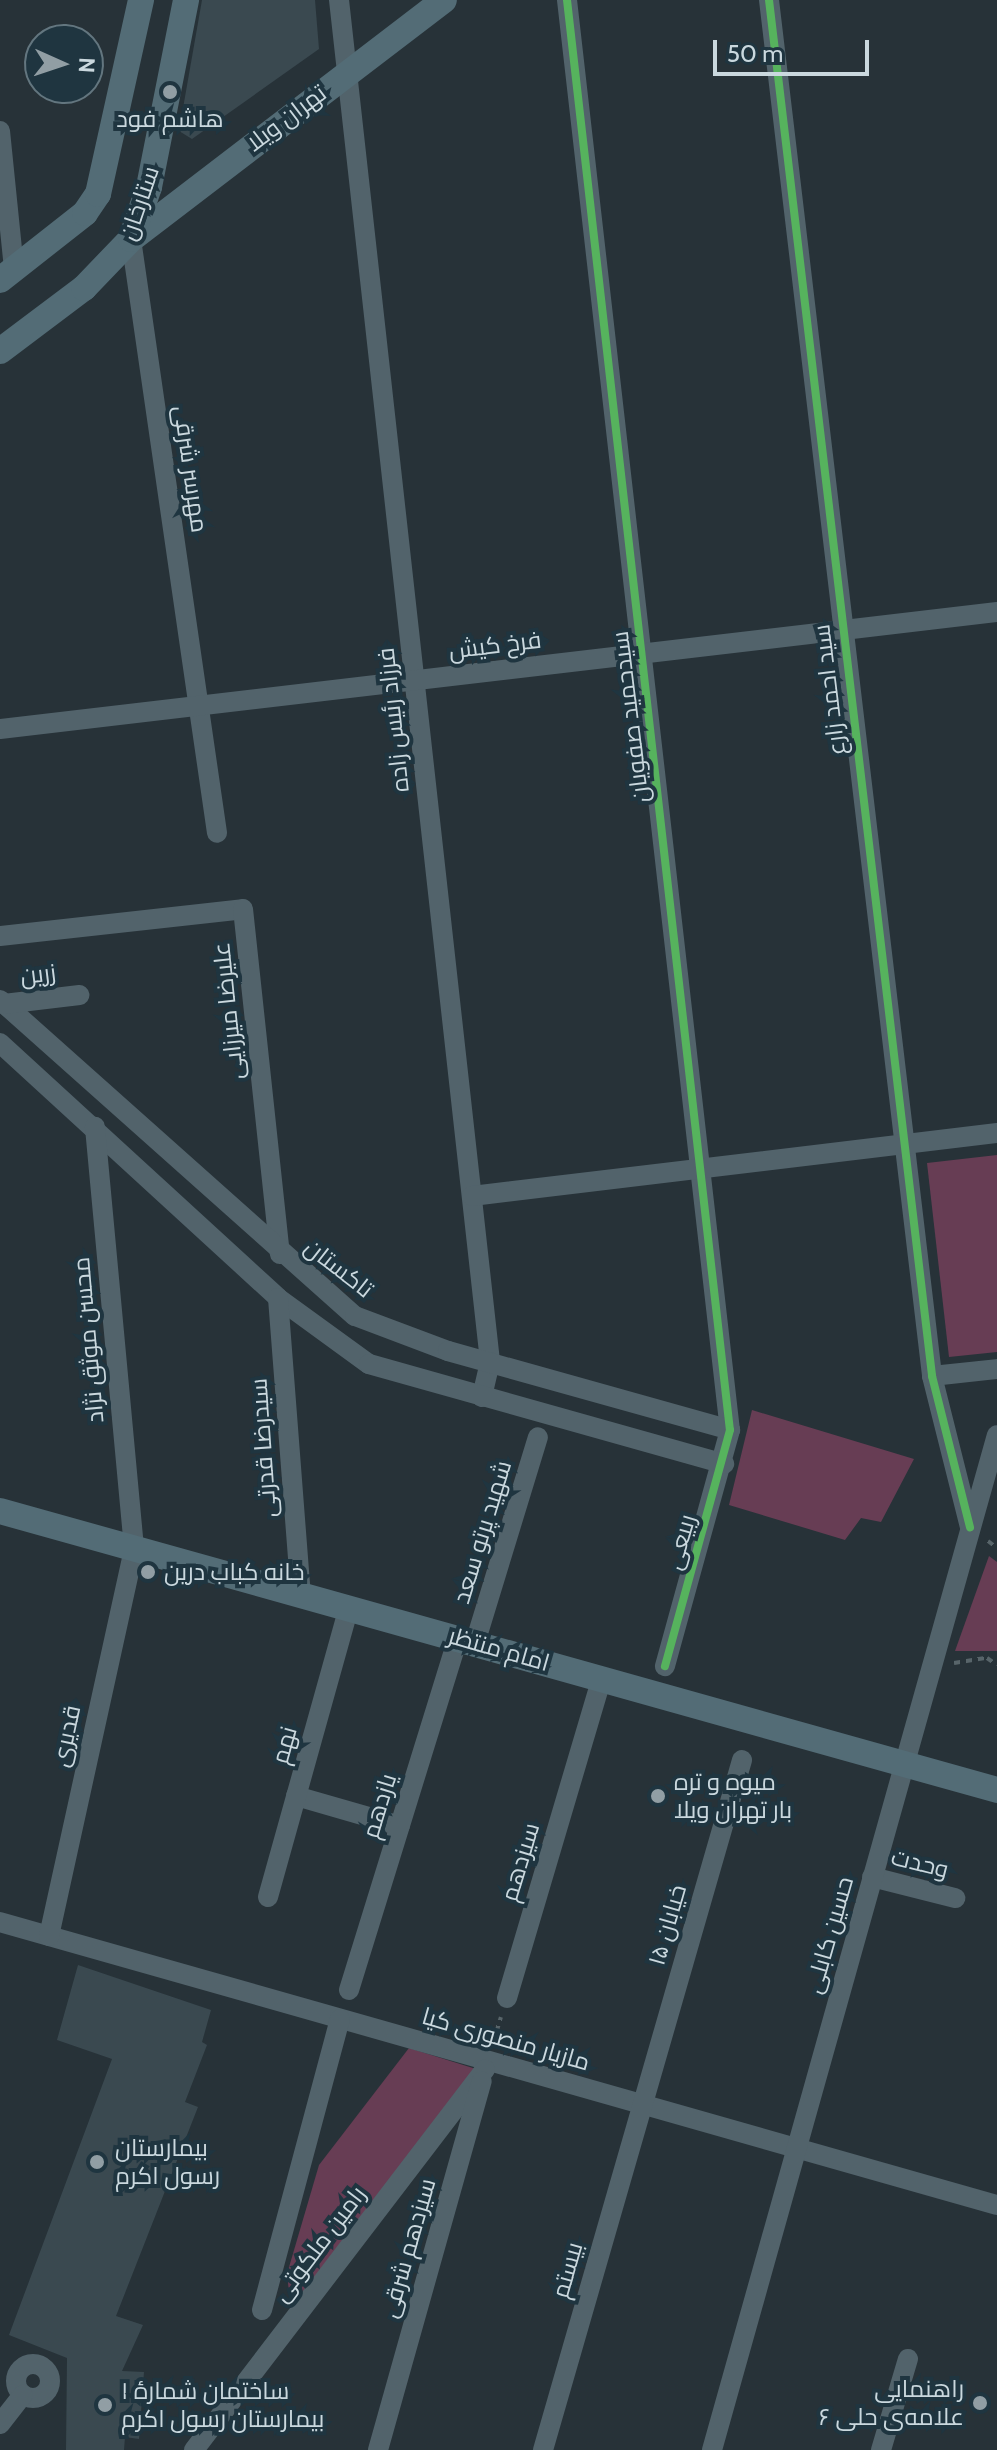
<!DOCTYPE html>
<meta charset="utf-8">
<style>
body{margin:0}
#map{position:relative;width:997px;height:2450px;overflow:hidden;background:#273238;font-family:Cabin,Cairo,sans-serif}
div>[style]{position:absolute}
.green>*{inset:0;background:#673d54}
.building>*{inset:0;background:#3a4950}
.path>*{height:4px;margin-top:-2px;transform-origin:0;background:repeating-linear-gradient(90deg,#58656a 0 6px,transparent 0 12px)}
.minor>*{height:20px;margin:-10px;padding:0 10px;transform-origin:10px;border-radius:10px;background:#52636b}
.minor>.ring{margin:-10px;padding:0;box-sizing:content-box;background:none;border:20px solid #52636b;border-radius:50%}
.major>*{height:26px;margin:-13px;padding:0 13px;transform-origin:13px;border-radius:13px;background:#536c76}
.cycleway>*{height:8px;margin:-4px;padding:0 4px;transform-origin:4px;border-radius:4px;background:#56b35d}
.dots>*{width:22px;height:22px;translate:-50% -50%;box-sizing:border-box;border:4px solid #1f3540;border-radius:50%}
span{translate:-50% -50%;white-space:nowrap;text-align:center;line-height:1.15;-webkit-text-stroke:8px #1f3540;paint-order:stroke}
.street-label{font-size:24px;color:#cad8de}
.poi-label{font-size:24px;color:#cad8de}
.left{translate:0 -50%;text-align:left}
.right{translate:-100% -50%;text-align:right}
.north{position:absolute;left:24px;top:24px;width:80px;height:80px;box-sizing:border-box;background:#1f3540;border:2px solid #63767f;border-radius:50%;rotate:93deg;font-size:22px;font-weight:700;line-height:32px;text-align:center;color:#cad8de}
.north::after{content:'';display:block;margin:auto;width:28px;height:36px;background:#919ea4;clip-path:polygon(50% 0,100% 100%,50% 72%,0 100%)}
.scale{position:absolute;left:713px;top:40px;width:156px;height:36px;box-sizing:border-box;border:4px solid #cad8de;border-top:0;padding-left:10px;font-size:24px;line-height:28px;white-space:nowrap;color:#cad8de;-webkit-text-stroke:6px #1f3540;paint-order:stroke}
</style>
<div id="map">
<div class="green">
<div style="clip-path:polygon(997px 1155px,997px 1352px,949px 1357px,927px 1163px)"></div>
<div style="clip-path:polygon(752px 1410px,914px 1459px,881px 1522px,861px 1518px,845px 1540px,729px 1505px)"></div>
<div style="clip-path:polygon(989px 1556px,997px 1562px,997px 1651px,955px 1651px)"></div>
<div style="clip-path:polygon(409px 2048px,476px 2069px,291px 2310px,287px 2274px,319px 2165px)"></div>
</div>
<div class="building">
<div style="clip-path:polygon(202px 0,315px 0,319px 49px,192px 139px,179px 131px)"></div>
<div style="clip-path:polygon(78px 1965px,211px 2010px,202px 2042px,207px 2045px,185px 2102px,198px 2107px,116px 2316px,143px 2325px,122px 2371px,144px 2372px,139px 2439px,125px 2437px,124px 2450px,66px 2450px,67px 2358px,9px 2335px,112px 2059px,57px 2040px)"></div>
</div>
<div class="path">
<div style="left:988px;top:1541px;width:11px;rotate:38deg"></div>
<div style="left:954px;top:1663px;width:33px;rotate:-9deg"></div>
<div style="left:987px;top:1658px;width:12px;rotate:35deg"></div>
<div style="left:493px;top:2043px;width:27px;rotate:-73deg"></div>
</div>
<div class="minor">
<div style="left:339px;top:0;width:1370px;rotate:83.67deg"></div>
<div style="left:490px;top:1362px;width:36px;rotate:103deg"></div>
<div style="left:567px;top:0;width:1439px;rotate:83.5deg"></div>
<div style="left:730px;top:1430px;width:245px;rotate:105.4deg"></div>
<div style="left:769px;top:0;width:1386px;rotate:83.24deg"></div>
<div style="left:932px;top:1376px;width:156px;rotate:75.9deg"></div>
<div style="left:0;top:131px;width:140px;rotate:84.2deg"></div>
<div style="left:131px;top:239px;width:600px;rotate:81.76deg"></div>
<div style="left:0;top:729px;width:1004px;rotate:-6.69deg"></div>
<div style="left:0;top:936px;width:244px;rotate:-6.3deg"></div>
<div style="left:243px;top:909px;width:347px;rotate:83.9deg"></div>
<div style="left:0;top:1000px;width:475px;rotate:41.7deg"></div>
<div style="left:355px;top:1316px;width:99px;rotate:20.6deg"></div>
<div style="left:448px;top:1351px;width:293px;rotate:15.6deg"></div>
<div style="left:4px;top:1004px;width:76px;rotate:-6.8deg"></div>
<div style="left:0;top:1043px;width:377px;rotate:42.5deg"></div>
<div style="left:278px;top:1298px;width:112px;rotate:36deg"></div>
<div style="left:369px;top:1364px;width:369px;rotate:15.7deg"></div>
<div style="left:472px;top:1196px;width:529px;rotate:-6.84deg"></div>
<div style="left:278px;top:1298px;width:297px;rotate:85.6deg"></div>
<div style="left:932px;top:1376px;width:65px;rotate:-6.1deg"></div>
<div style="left:475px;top:1643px;width:215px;rotate:-73deg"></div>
<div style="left:296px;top:1796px;width:108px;rotate:16.1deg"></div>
<div style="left:872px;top:1877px;width:86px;rotate:14.2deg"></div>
<div style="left:268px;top:1897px;width:301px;rotate:-74.4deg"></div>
<div style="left:0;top:1922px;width:1036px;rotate:15.85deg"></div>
<div style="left:49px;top:1936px;width:397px;rotate:-77.6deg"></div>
<div style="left:134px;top:1548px;width:423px;rotate:-95.3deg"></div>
<div style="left:349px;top:1990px;width:368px;rotate:-72.8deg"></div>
<div style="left:507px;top:1998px;width:334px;rotate:-73.5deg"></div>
<div style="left:262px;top:2310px;width:301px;rotate:-75deg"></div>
<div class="ring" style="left:16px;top:2364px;width:14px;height:14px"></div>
<div style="left:0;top:2424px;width:37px;rotate:-52deg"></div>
<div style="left:194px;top:2450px;width:479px;rotate:-52.6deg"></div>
<div style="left:378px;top:2450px;width:383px;rotate:-74.3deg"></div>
<div style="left:543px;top:2450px;width:718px;rotate:-73.91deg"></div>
<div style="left:712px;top:2450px;width:1054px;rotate:-74.32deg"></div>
<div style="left:881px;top:2450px;width:95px;rotate:-73.5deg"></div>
</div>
<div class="major">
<div style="left:134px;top:237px;width:390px;rotate:-37.4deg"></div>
<div style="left:0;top:280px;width:108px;rotate:-38.2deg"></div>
<div style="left:85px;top:213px;width:23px;rotate:-56deg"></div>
<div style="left:98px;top:194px;width:199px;rotate:-77.5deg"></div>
<div style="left:0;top:351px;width:105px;rotate:-36.9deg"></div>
<div style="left:84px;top:288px;width:68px;rotate:-46.2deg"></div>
<div style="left:131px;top:239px;width:55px;rotate:-70.9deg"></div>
<div style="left:149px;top:187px;width:191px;rotate:-78.8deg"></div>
<div style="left:0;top:1511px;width:1035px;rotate:15.63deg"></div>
</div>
<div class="cycleway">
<div style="left:567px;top:0;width:1439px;rotate:83.5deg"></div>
<div style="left:730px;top:1430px;width:245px;rotate:105.4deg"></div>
<div style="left:769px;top:0;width:1386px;rotate:83.24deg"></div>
<div style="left:932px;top:1376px;width:156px;rotate:75.9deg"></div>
</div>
<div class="dots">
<div style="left:170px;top:92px;background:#919ea4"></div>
<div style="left:148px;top:1572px;background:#919ea4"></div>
<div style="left:658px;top:1796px;background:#919ea4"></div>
<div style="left:97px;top:2162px;background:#919ea4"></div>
<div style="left:980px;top:2403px;background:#919ea4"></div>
<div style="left:105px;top:2405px;background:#919ea4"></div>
</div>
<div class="street-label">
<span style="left:286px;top:118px;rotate:-37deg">تهران ویلا</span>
<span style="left:139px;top:203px;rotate:-71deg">ستارخان</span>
<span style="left:191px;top:469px;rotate:82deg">مهرسر شرقی</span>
<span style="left:495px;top:645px;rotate:-7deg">فرخ کیش</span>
<span style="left:829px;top:690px;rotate:-97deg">سید احمد زارع</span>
<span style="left:630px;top:717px;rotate:-97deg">سیدحمید صفویان</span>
<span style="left:393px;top:720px;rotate:-96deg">فرزاد رئیس زاده</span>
<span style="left:38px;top:974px;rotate:-7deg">زرین</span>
<span style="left:228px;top:1011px;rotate:-96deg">علیرضا میرزایی</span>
<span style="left:339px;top:1268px;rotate:38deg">تاکستان</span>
<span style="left:88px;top:1340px;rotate:-95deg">محسن موثق نژاد</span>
<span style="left:263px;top:1448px;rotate:-94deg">سیدرضا قدرتی</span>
<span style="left:482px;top:1532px;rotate:-73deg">شهید پرتو سعد</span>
<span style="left:680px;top:1542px;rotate:-74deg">ربیعی</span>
<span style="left:499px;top:1649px;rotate:16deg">امام منتظر</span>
<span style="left:66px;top:1736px;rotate:-78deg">قدیری</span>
<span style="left:284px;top:1745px;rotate:-74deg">نهم</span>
<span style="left:379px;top:1806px;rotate:-73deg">یازدهم</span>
<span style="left:520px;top:1862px;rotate:-73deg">سیزدهم</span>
<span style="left:920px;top:1863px;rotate:14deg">وحدت</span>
<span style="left:667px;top:1925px;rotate:-74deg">خیابان ۱۵</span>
<span style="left:829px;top:1935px;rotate:-74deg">حسین کابلی</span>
<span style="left:506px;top:2039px;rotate:16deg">مازیار منصوری کیا</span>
<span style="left:319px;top:2244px;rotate:-53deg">رامین ملکوتی</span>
<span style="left:408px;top:2248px;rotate:-74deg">سیزدهم شرقی</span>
<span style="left:567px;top:2270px;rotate:-74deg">بیستم</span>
</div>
<div class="poi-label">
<span style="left:170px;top:119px">هاشم فود</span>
<span class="left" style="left:164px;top:1572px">خانه کباب درین</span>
<span class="left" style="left:674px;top:1796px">میوه و تره<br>بار تهران ویلا</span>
<span class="left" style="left:115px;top:2162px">بیمارستان<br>رسول اکرم</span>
<span class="right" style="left:964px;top:2403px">راهنمایی<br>علامه‌ی حلی ۶</span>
<span class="left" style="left:121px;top:2405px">ساختمان شمارهٔ ۱<br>بیمارستان رسول اکرم</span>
</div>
<div class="north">N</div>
<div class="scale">50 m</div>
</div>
